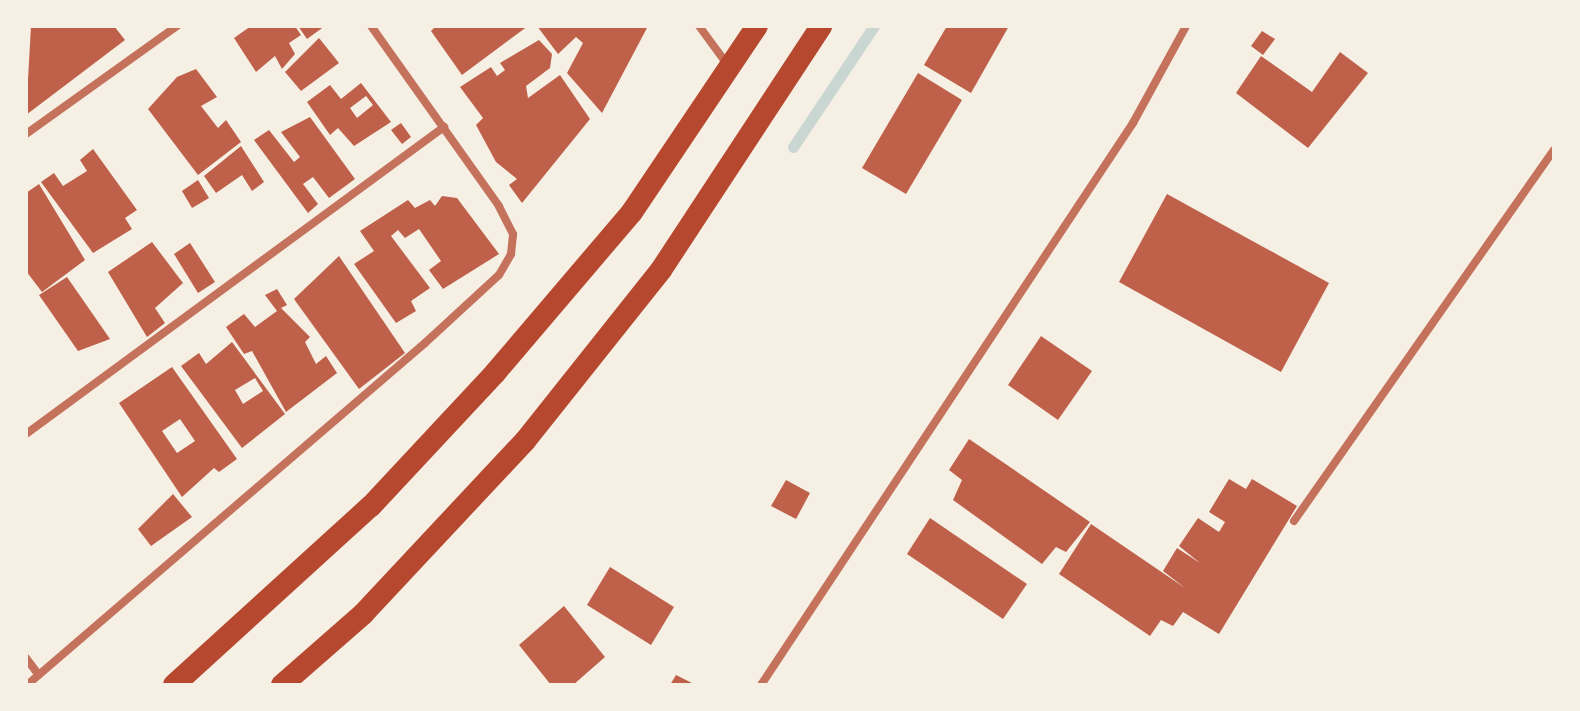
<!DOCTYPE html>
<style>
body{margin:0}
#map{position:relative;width:1580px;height:711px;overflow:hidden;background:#f6efe4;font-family:"Work Sans",sans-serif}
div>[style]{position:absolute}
.stream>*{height:11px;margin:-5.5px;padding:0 5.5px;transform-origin:5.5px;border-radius:5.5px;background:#c9d6d2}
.building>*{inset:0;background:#bf614a}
.minor>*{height:8px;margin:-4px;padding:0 4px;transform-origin:4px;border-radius:4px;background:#c5725c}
.trunk>*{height:22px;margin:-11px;padding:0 11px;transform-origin:11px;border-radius:11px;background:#b5482f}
span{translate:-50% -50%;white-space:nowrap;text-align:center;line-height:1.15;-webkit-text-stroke:7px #f6efe4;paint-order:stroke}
.frame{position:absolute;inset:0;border:28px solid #f6efe4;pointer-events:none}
</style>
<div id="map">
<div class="stream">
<div style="left:793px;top:147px;width:146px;rotate:-56.2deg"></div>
</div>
<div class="building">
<div style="clip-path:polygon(31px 26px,114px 26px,125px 40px,26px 115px)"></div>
<div style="clip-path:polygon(251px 26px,295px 26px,301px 35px,289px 43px,295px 54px,282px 69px,275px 56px,256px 72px,234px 38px)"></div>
<div style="clip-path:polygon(298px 26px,325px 26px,307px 39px)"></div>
<div style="clip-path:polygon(436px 26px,528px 26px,462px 75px,431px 31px)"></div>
<div style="clip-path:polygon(537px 26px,648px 26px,602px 113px,567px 73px,583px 43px,576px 37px,558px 54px)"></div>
<div style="clip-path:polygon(947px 26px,1009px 26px,971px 93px,924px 65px)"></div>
<div style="clip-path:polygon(1262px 31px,1275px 39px,1263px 55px,1251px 46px)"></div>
<div style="clip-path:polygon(319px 38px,339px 63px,301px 91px,285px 72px)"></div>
<div style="clip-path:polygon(539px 40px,552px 54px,550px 68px,526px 86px,528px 98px,560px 75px,590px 119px,522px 203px,509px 185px,517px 179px,496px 162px,476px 125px,483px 118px,460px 87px,491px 67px,497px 76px,505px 70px,500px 63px)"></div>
<div style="clip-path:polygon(1340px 52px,1368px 73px,1308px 148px,1236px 93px,1261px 56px,1312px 92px)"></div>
<div style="clip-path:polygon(196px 69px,217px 97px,201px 106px,218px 128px,226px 120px,241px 142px,198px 175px,148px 109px,177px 77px)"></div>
<div style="clip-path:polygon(918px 73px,962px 100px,906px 194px,862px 168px)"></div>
<div style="clip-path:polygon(evenodd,361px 83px,391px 122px,354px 146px,338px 128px,330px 135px,307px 102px,330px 85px,341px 99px,361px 83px,366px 96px,373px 105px,357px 118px,350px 108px,366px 96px)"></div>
<div style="clip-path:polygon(310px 117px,355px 179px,329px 198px,313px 177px,303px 184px,318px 204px,308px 213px,254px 140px,269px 130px,294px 162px,300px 157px,281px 132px)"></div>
<div style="clip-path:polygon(401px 123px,411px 137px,402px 144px,391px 130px)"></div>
<div style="clip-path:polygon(241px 146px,264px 182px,252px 191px,242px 175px,216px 193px,204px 176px)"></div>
<div style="clip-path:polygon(93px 149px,137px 210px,125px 218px,132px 229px,93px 253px,41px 182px,54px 173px,63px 186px,87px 171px,80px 160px)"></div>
<div style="clip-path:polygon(198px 180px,209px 198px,192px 208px,182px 191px)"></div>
<div style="clip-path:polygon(39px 184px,85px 260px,42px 292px,26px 271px,26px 193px)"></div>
<div style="clip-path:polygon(1167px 194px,1329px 283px,1281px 372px,1119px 282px)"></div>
<div style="clip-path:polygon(442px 196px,457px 198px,499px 254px,443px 289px,429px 270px,441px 261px,419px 229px,405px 238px,398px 230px,391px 236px,430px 288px,411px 301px,416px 311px,396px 323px,354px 264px,374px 251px,360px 231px,408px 200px,415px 208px,430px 200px,435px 206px)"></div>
<div style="clip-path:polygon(152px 242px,183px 283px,155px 308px,165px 323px,147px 337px,108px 272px)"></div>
<div style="clip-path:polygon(190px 243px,215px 282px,198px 293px,174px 254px)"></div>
<div style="clip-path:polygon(339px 256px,405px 353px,359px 389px,294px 299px)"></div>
<div style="clip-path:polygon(67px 277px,110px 339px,78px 351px,39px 295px)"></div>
<div style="clip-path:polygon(277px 289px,287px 305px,281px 308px,310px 337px,305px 342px,316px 364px,326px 356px,337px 373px,286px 412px,252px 351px,244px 354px,226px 327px,244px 314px,255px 327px,277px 311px,265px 295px)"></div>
<div style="clip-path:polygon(1041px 336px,1092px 371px,1058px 420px,1008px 385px)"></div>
<div style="clip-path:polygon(evenodd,232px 342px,285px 414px,242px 448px,181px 366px,199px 353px,206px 364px,232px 342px,255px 378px,263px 391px,243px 404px,235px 390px,255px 378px)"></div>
<div style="clip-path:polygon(evenodd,172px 367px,237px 459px,219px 472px,214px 468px,182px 497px,119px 403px,172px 367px,180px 419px,195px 441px,177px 453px,162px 431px,180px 419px)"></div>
<div style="clip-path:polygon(969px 439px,1090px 522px,1066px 552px,1056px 547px,1042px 564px,953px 500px,962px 480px,949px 470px)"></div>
<div style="clip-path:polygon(1229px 479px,1246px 489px,1252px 479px,1297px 506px,1219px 634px,1183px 612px,1173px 626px,1161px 620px,1150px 636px,1059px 574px,1091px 524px,1185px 588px,1163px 571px,1177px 548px,1200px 563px,1179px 546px,1198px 518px,1219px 532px,1225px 522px,1209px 512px)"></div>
<div style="clip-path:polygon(786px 480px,810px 493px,796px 519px,771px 506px)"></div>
<div style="clip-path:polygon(173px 494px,192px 517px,151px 546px,138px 529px)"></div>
<div style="clip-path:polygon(930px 518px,1027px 584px,1003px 619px,907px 554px)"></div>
<div style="clip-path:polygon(610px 567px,674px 607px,651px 645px,587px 605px)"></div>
<div style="clip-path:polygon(564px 606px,605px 657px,573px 685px,551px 685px,519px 645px)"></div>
<div style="clip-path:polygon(676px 675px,696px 685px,670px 685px)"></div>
</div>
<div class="minor">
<div style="left:699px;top:26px;width:47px;rotate:53.6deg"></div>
<div style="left:26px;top:134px;width:186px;rotate:-35.6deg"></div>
<div style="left:26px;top:434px;width:519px;rotate:-36.3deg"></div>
<div style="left:1294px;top:521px;width:453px;rotate:-55deg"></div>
<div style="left:26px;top:658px;width:21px;rotate:53deg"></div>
<div style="left:27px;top:685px;width:525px;rotate:-40.67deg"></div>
<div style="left:425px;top:343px;width:100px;rotate:-42.6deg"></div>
<div style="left:499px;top:275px;width:24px;rotate:-60deg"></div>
<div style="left:511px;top:254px;width:20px;rotate:-84deg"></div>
<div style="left:513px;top:234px;width:31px;rotate:-117deg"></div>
<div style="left:499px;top:206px;width:221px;rotate:-125.4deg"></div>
<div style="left:761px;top:685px;width:674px;rotate:-56.5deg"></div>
<div style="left:1133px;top:123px;width:111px;rotate:-61.3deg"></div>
</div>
<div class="trunk">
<div style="left:174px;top:685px;width:266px;rotate:-42.3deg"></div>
<div style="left:371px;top:506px;width:182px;rotate:-47deg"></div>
<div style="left:495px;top:373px;width:211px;rotate:-49.6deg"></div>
<div style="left:632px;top:212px;width:224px;rotate:-56.1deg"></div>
<div style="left:282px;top:685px;width:108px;rotate:-41.2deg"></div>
<div style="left:363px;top:614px;width:237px;rotate:-46.9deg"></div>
<div style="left:525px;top:441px;width:218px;rotate:-51.5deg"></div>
<div style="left:661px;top:270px;width:292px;rotate:-56.7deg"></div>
</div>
<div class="frame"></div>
</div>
